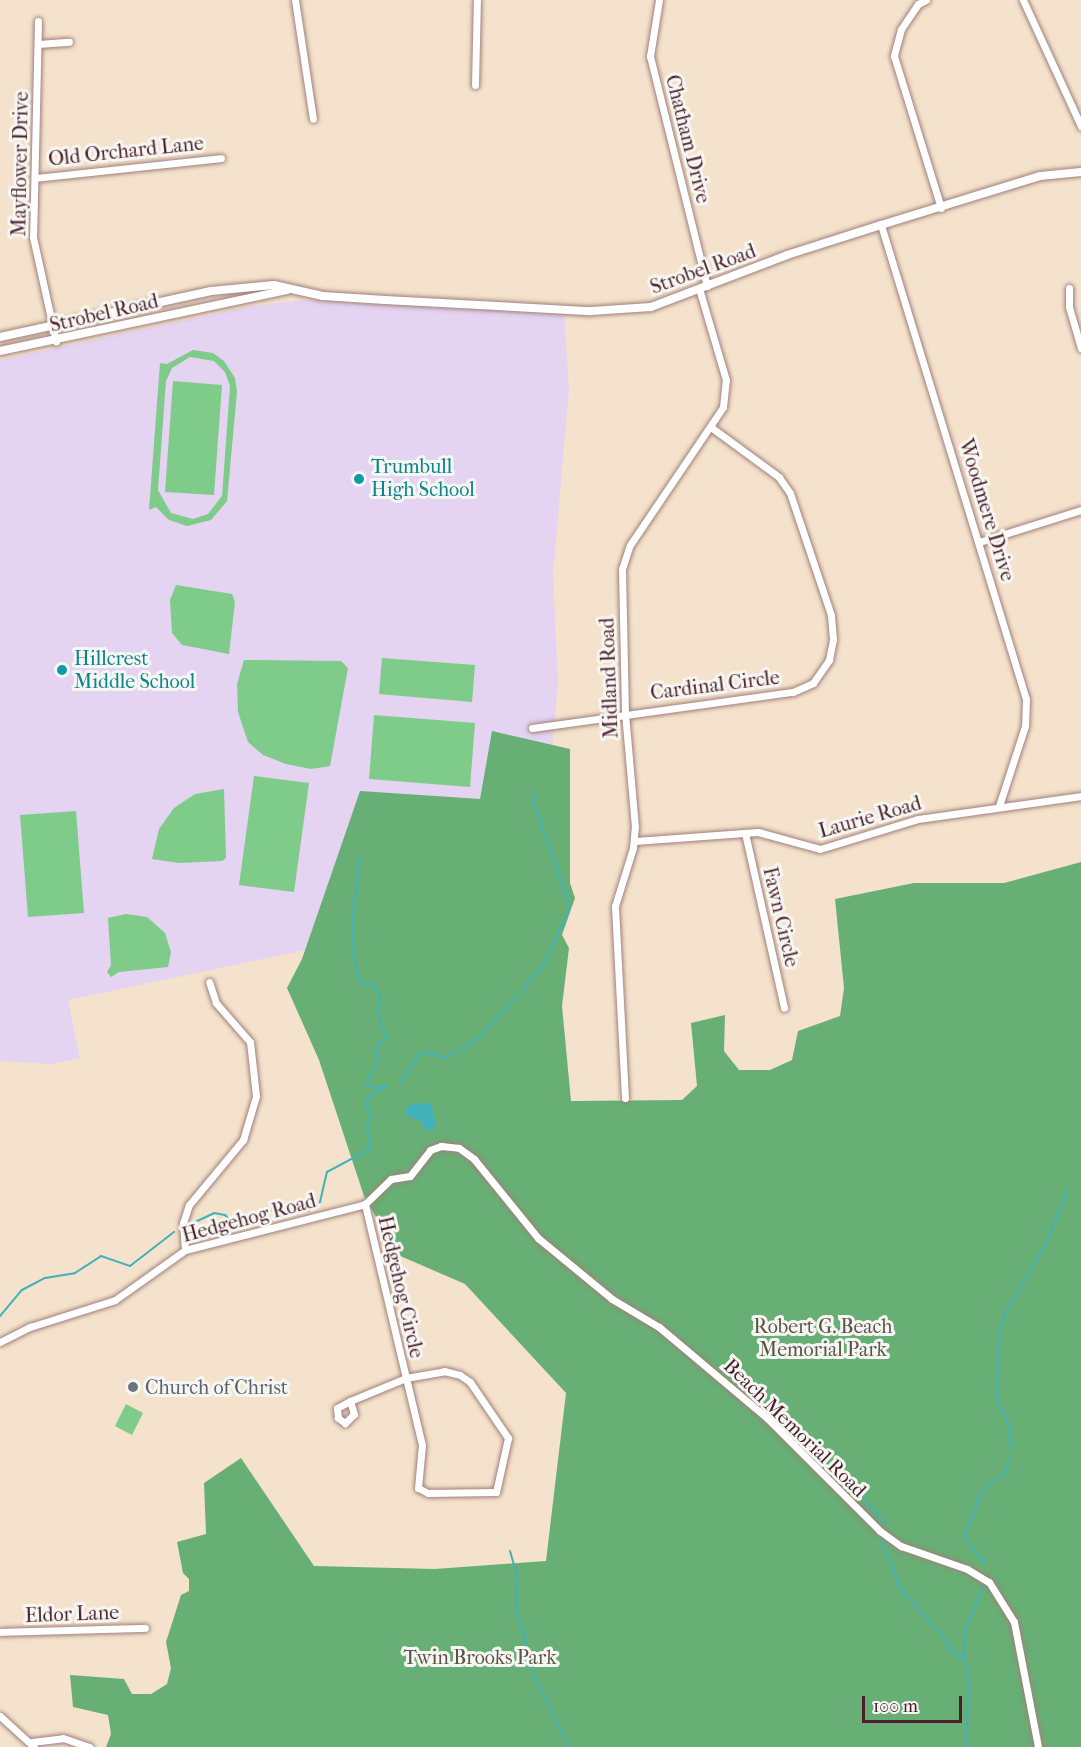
<!DOCTYPE html>
<style>
body{margin:0}
#map{position:relative;width:1081px;height:1747px;overflow:hidden;background:#f5e2cc;font-family:"IM FELL French Canon",serif}
div>[style]{position:absolute}
.built>*{inset:0;background:#e4d3f1}
.green>*{inset:0;background:#7fcb89}
.forest>*{inset:0;background:#67af75}
.water>*{inset:0;background:#42b2ba}
.stream>*{height:2px;margin:-1px;padding:0 1px;transform-origin:1px;border-radius:1px;background:#42b2ba}
.roads{filter:drop-shadow(0 0 2px #a0807c) drop-shadow(0 0 2px #a0807c)}
.minor>*{height:7px;margin:-3.5px;padding:0 3.5px;transform-origin:3.5px;border-radius:3.5px;background:#fff}
.tertiary>*{height:8px;margin:-4px;padding:0 4px;transform-origin:4px;border-radius:4px;background:#fff}
.dots>*{width:16px;height:16px;translate:-50% -50%;box-sizing:border-box;border:3px solid #f6f6f2;border-radius:50%}
span{translate:-50% -50%;white-space:nowrap;text-align:center;line-height:1.15;-webkit-text-stroke:6px #f6f6f2;paint-order:stroke}
.street-label{font-size:20px;color:#4a1f2b}
.culture-label{font-size:20px;color:#0d838f}
.left{translate:0 -50%;text-align:left}
.park-label{font-size:20px;color:#5a5347}
.worship-label{font-size:20px;color:#5b616d}
.scale{position:absolute;left:862px;top:1696px;width:100px;height:27px;box-sizing:border-box;border:3px solid #4a1f2b;border-top:0;padding-left:8px;font-size:18px;line-height:21px;white-space:nowrap;color:#4a1f2b;-webkit-text-stroke:4px #f6f6f2;paint-order:stroke}
</style>
<div id="map">
<div class="built">
<div style="clip-path:polygon(302px 300px,564px 314px,569px 389px,553px 575px,558px 684px,550px 768px,353px 940px,68px 1000px,80px 1058px,52px 1064px,0 1061px,0 360px,251px 306px)"></div>
</div>
<div class="green">
<div style="clip-path:polygon(evenodd,193px 350px,213px 353px,224px 361px,235px 378px,237px 392px,227px 501px,211px 520px,187px 526px,169px 520px,156px 507px,149px 510px,160px 363px,167px 364px,193px 350px,190px 357px,214px 361px,225px 372px,230px 386px,222px 496px,208px 514px,193px 519px,171px 513px,158px 490px,166px 381px,172px 368px,190px 357px)"></div>
<div style="clip-path:polygon(173px 381px,222px 385px,214px 495px,165px 492px)"></div>
<div style="clip-path:polygon(176px 585px,232px 594px,235px 602px,229px 654px,182px 645px,172px 633px,170px 600px)"></div>
<div style="clip-path:polygon(382px 658px,475px 665px,472px 702px,379px 694px)"></div>
<div style="clip-path:polygon(244px 660px,341px 661px,348px 668px,330px 766px,311px 769px,286px 764px,263px 755px,248px 742px,238px 712px,237px 684px)"></div>
<div style="clip-path:polygon(374px 715px,475px 723px,470px 787px,369px 779px)"></div>
<div style="clip-path:polygon(254px 776px,309px 783px,294px 892px,239px 885px)"></div>
<div style="clip-path:polygon(224px 789px,226px 858px,222px 861px,179px 863px,152px 859px,159px 829px,174px 808px,195px 794px)"></div>
<div style="clip-path:polygon(76px 811px,84px 913px,28px 917px,20px 815px)"></div>
<div style="clip-path:polygon(126px 914px,147px 917px,165px 933px,171px 952px,168px 967px,119px 972px,111px 977px,107px 972px,111px 965px,108px 918px)"></div>
<div style="clip-path:polygon(126px 1404px,143px 1413px,132px 1435px,115px 1426px)"></div>
</div>
<div class="forest">
<div style="clip-path:polygon(492px 731px,570px 749px,570px 883px,575px 898px,562px 935px,569px 948px,562px 1006px,571px 1101px,682px 1100px,697px 1086px,691px 1023px,725px 1015px,724px 1051px,739px 1070px,770px 1070px,792px 1060px,798px 1031px,840px 1016px,844px 988px,835px 899px,914px 883px,1004px 883px,1081px 862px,1081px 1747px,106px 1747px,111px 1734px,108px 1715px,73px 1707px,70px 1675px,124px 1679px,132px 1694px,151px 1694px,167px 1684px,171px 1668px,166px 1642px,181px 1595px,189px 1591px,189px 1579px,183px 1573px,177px 1542px,206px 1534px,204px 1483px,241px 1458px,314px 1566px,435px 1569px,546px 1561px,566px 1393px,465px 1284px,398px 1255px,364px 1196px,319px 1060px,287px 988px,302px 959px,360px 791px,480px 799px)"></div>
</div>
<div class="water">
<div style="clip-path:polygon(431px 1104px,437px 1128px,424px 1130px,422px 1122px,406px 1115px,406px 1108px,414px 1103px)"></div>
</div>
<div class="stream">
<div style="left:522px;top:990px;width:38px;rotate:-50deg"></div>
<div style="left:546px;top:961px;width:59px;rotate:-66deg"></div>
<div style="left:570px;top:907px;width:113px;rotate:-109.1deg"></div>
<div style="left:533px;top:800px;width:10px;rotate:-73deg"></div>
<div style="left:400px;top:1083px;width:34px;rotate:-56deg"></div>
<div style="left:419px;top:1055px;width:11px;rotate:-15deg"></div>
<div style="left:430px;top:1052px;width:11px;rotate:27deg"></div>
<div style="left:440px;top:1057px;width:9px;rotate:-6deg"></div>
<div style="left:449px;top:1056px;width:39px;rotate:-32deg"></div>
<div style="left:482px;top:1035px;width:54px;rotate:-48deg"></div>
<div style="left:193px;top:1223px;width:23px;rotate:-25deg"></div>
<div style="left:214px;top:1213px;width:11px;rotate:10deg"></div>
<div style="left:225px;top:1215px;width:12px;rotate:48deg"></div>
<div style="left:233px;top:1224px;width:22px;rotate:-27deg"></div>
<div style="left:253px;top:1214px;width:37px;rotate:-11deg"></div>
<div style="left:289px;top:1207px;width:16px;rotate:18deg"></div>
<div style="left:304px;top:1212px;width:9px;rotate:-18deg"></div>
<div style="left:313px;top:1209px;width:10px;rotate:-45deg"></div>
<div style="left:320px;top:1202px;width:31px;rotate:-77deg"></div>
<div style="left:327px;top:1172px;width:49px;rotate:-28.1deg"></div>
<div style="left:370px;top:1149px;width:24px;rotate:-97deg"></div>
<div style="left:367px;top:1125px;width:12px;rotate:-70deg"></div>
<div style="left:371px;top:1114px;width:11px;rotate:-117deg"></div>
<div style="left:366px;top:1104px;width:8px;rotate:-67deg"></div>
<div style="left:369px;top:1097px;width:21px;rotate:-31deg"></div>
<div style="left:387px;top:1086px;width:13px;rotate:171deg"></div>
<div style="left:374px;top:1088px;width:9px;rotate:-153deg"></div>
<div style="left:366px;top:1084px;width:25px;rotate:-61deg"></div>
<div style="left:378px;top:1062px;width:17px;rotate:-97deg"></div>
<div style="left:376px;top:1045px;width:12px;rotate:-35deg"></div>
<div style="left:386px;top:1038px;width:27px;rotate:-107deg"></div>
<div style="left:378px;top:1012px;width:18px;rotate:-84deg"></div>
<div style="left:380px;top:994px;width:13px;rotate:-129deg"></div>
<div style="left:372px;top:984px;width:10px;rotate:-174deg"></div>
<div style="left:362px;top:983px;width:16px;rotate:-112deg"></div>
<div style="left:356px;top:968px;width:40px;rotate:-95.7deg"></div>
<div style="left:352px;top:928px;width:74px;rotate:-83.8deg"></div>
<div style="left:0;top:1316px;width:34px;rotate:-50deg"></div>
<div style="left:22px;top:1290px;width:26px;rotate:-28deg"></div>
<div style="left:45px;top:1278px;width:30px;rotate:-9deg"></div>
<div style="left:75px;top:1273px;width:31px;rotate:-33deg"></div>
<div style="left:101px;top:1256px;width:31px;rotate:19deg"></div>
<div style="left:130px;top:1266px;width:56px;rotate:-37.7deg"></div>
<div style="left:1012px;top:1451px;width:26px;rotate:-97deg"></div>
<div style="left:1009px;top:1425px;width:30px;rotate:-114deg"></div>
<div style="left:997px;top:1398px;width:59px;rotate:-88.1deg"></div>
<div style="left:999px;top:1339px;width:26px;rotate:-77deg"></div>
<div style="left:1005px;top:1314px;width:82px;rotate:-60deg"></div>
<div style="left:1046px;top:1243px;width:57px;rotate:-67.5deg"></div>
<div style="left:840px;top:1473px;width:12px;rotate:35deg"></div>
<div style="left:850px;top:1480px;width:55px;rotate:51.7deg"></div>
<div style="left:881px;top:1540px;width:54px;rotate:68.2deg"></div>
<div style="left:901px;top:1590px;width:56px;rotate:47.2deg"></div>
<div style="left:939px;top:1631px;width:27px;rotate:56deg"></div>
<div style="left:954px;top:1653px;width:11px;rotate:22deg"></div>
<div style="left:510px;top:1551px;width:25px;rotate:74deg"></div>
<div style="left:517px;top:1575px;width:32px;rotate:92deg"></div>
<div style="left:516px;top:1607px;width:73px;rotate:74.8deg"></div>
<div style="left:535px;top:1677px;width:78px;rotate:64.1deg"></div>
<div style="left:985px;top:1563px;width:33px;rotate:-129deg"></div>
<div style="left:964px;top:1537px;width:49px;rotate:-68.6deg"></div>
<div style="left:982px;top:1491px;width:31px;rotate:-38deg"></div>
<div style="left:1006px;top:1472px;width:14px;rotate:-78deg"></div>
<div style="left:966px;top:1747px;width:73px;rotate:-87.6deg"></div>
<div style="left:969px;top:1674px;width:16px;rotate:-108deg"></div>
<div style="left:964px;top:1659px;width:28px;rotate:-88deg"></div>
<div style="left:965px;top:1631px;width:48px;rotate:-68.2deg"></div>
</div>
<div class="roads">
<div class="minor">
<div style="left:295px;top:0;width:120px;rotate:81.4deg"></div>
<div style="left:659px;top:0;width:57px;rotate:99.1deg"></div>
<div style="left:650px;top:56px;width:237px;rotate:76.1deg"></div>
<div style="left:926px;top:0;width:9px;rotate:153deg"></div>
<div style="left:918px;top:4px;width:30px;rotate:124deg"></div>
<div style="left:901px;top:29px;width:28px;rotate:105deg"></div>
<div style="left:894px;top:56px;width:159px;rotate:72.8deg"></div>
<div style="left:1023px;top:0;width:139px;rotate:65.3deg"></div>
<div style="left:38px;top:21px;width:216px;rotate:91.3deg"></div>
<div style="left:33px;top:237px;width:107px;rotate:77.6deg"></div>
<div style="left:38px;top:44px;width:31px;rotate:-4deg"></div>
<div style="left:475px;top:85px;width:85px;rotate:-88.7deg"></div>
<div style="left:35px;top:178px;width:187px;rotate:-6.1deg"></div>
<div style="left:881px;top:225px;width:496px;rotate:73deg"></div>
<div style="left:1026px;top:699px;width:27px;rotate:92deg"></div>
<div style="left:1025px;top:726px;width:84px;rotate:108deg"></div>
<div style="left:1069px;top:288px;width:19px;rotate:90deg"></div>
<div style="left:1069px;top:307px;width:43px;rotate:73.7deg"></div>
<div style="left:979px;top:542px;width:107px;rotate:-17.4deg"></div>
<div style="left:532px;top:728px;width:263px;rotate:-7.9deg"></div>
<div style="left:793px;top:692px;width:22px;rotate:-24deg"></div>
<div style="left:813px;top:683px;width:28px;rotate:-55deg"></div>
<div style="left:829px;top:660px;width:21px;rotate:-79deg"></div>
<div style="left:833px;top:639px;width:24px;rotate:-95deg"></div>
<div style="left:831px;top:615px;width:129px;rotate:-108.6deg"></div>
<div style="left:790px;top:493px;width:19px;rotate:-125deg"></div>
<div style="left:779px;top:477px;width:83px;rotate:-143.8deg"></div>
<div style="left:745px;top:833px;width:179px;rotate:77.4deg"></div>
<div style="left:635px;top:841px;width:123px;rotate:-4.2deg"></div>
<div style="left:758px;top:832px;width:64px;rotate:15.3deg"></div>
<div style="left:820px;top:849px;width:102px;rotate:-17deg"></div>
<div style="left:918px;top:819px;width:165px;rotate:-8deg"></div>
<div style="left:625px;top:1098px;width:192px;rotate:-93deg"></div>
<div style="left:615px;top:906px;width:61px;rotate:-72.8deg"></div>
<div style="left:633px;top:848px;width:21px;rotate:-85deg"></div>
<div style="left:635px;top:827px;width:114px;rotate:-95deg"></div>
<div style="left:625px;top:713px;width:144px;rotate:-91.2deg"></div>
<div style="left:622px;top:569px;width:25px;rotate:-72deg"></div>
<div style="left:630px;top:545px;width:166px;rotate:-56deg"></div>
<div style="left:723px;top:407px;width:27px;rotate:-84deg"></div>
<div style="left:726px;top:380px;width:96px;rotate:-106.4deg"></div>
<div style="left:185px;top:1250px;width:27px;rotate:-94deg"></div>
<div style="left:183px;top:1223px;width:19px;rotate:-72deg"></div>
<div style="left:189px;top:1205px;width:85px;rotate:-50.3deg"></div>
<div style="left:243px;top:1140px;width:46px;rotate:-73.5deg"></div>
<div style="left:256px;top:1096px;width:54px;rotate:-96.3deg"></div>
<div style="left:250px;top:1042px;width:52px;rotate:-131.1deg"></div>
<div style="left:216px;top:1003px;width:22px;rotate:-108deg"></div>
<div style="left:0;top:1342px;width:34px;rotate:-27deg"></div>
<div style="left:30px;top:1327px;width:89px;rotate:-17.6deg"></div>
<div style="left:115px;top:1300px;width:86px;rotate:-35.5deg"></div>
<div style="left:185px;top:1250px;width:186px;rotate:-14.3deg"></div>
<div style="left:365px;top:1204px;width:36px;rotate:-44deg"></div>
<div style="left:391px;top:1179px;width:19px;rotate:-9deg"></div>
<div style="left:410px;top:1176px;width:33px;rotate:-52deg"></div>
<div style="left:430px;top:1150px;width:12px;rotate:-20deg"></div>
<div style="left:441px;top:1146px;width:18px;rotate:6deg"></div>
<div style="left:459px;top:1148px;width:19px;rotate:36deg"></div>
<div style="left:474px;top:1159px;width:102px;rotate:51deg"></div>
<div style="left:538px;top:1238px;width:96px;rotate:39.5deg"></div>
<div style="left:612px;top:1299px;width:55px;rotate:30.8deg"></div>
<div style="left:659px;top:1327px;width:141px;rotate:40.1deg"></div>
<div style="left:767px;top:1418px;width:160px;rotate:45deg"></div>
<div style="left:880px;top:1531px;width:26px;rotate:36deg"></div>
<div style="left:901px;top:1546px;width:70px;rotate:19.2deg"></div>
<div style="left:967px;top:1569px;width:26px;rotate:31deg"></div>
<div style="left:989px;top:1582px;width:47px;rotate:58deg"></div>
<div style="left:1014px;top:1622px;width:127px;rotate:79.1deg"></div>
<div style="left:444px;top:1371px;width:16px;rotate:14deg"></div>
<div style="left:460px;top:1375px;width:12px;rotate:35deg"></div>
<div style="left:470px;top:1382px;width:68px;rotate:55.8deg"></div>
<div style="left:508px;top:1438px;width:55px;rotate:102.5deg"></div>
<div style="left:496px;top:1492px;width:68px;rotate:179.2deg"></div>
<div style="left:428px;top:1493px;width:11px;rotate:-153deg"></div>
<div style="left:418px;top:1488px;width:43px;rotate:-84.7deg"></div>
<div style="left:422px;top:1445px;width:69px;rotate:-103.4deg"></div>
<div style="left:406px;top:1378px;width:39px;rotate:-10deg"></div>
<div style="left:350px;top:1401px;width:14px;rotate:73deg"></div>
<div style="left:354px;top:1414px;width:13px;rotate:135deg"></div>
<div style="left:345px;top:1423px;width:9px;rotate:-144deg"></div>
<div style="left:338px;top:1418px;width:10px;rotate:-96deg"></div>
<div style="left:337px;top:1408px;width:15px;rotate:-28deg"></div>
<div style="left:350px;top:1401px;width:61px;rotate:-22.3deg"></div>
<div style="left:406px;top:1378px;width:179px;rotate:-103.3deg"></div>
<div style="left:0;top:1632px;width:145px;rotate:-1.6deg"></div>
<div style="left:0;top:1716px;width:46px;rotate:42.4deg"></div>
<div style="left:32px;top:1742px;width:31px;rotate:-7deg"></div>
<div style="left:63px;top:1738px;width:28px;rotate:19deg"></div>
</div>
<div class="tertiary">
<div style="left:0;top:337px;width:216px;rotate:-12.3deg"></div>
<div style="left:211px;top:291px;width:63px;rotate:-5.4deg"></div>
<div style="left:274px;top:285px;width:50px;rotate:12.7deg"></div>
<div style="left:323px;top:296px;width:62px;rotate:3.7deg"></div>
<div style="left:385px;top:300px;width:206px;rotate:3.1deg"></div>
<div style="left:591px;top:311px;width:60px;rotate:-3.8deg"></div>
<div style="left:651px;top:307px;width:146px;rotate:-20.9deg"></div>
<div style="left:787px;top:255px;width:99px;rotate:-17.7deg"></div>
<div style="left:881px;top:225px;width:166px;rotate:-17.1deg"></div>
<div style="left:1040px;top:176px;width:41px;rotate:-5.6deg"></div>
<div style="left:0;top:351px;width:293px;rotate:-12deg"></div>
</div>
</div>
<div class="dots">
<div style="left:359px;top:479px;background:#0f9aa8"></div>
<div style="left:62px;top:670px;background:#0f9aa8"></div>
<div style="left:133px;top:1387px;background:#6b7280"></div>
</div>
<div class="street-label">
<span style="left:688px;top:139px;rotate:76deg">Chatham Drive</span>
<span style="left:126px;top:151px;rotate:-6deg">Old Orchard Lane</span>
<span style="left:20px;top:164px;rotate:-89deg">Mayflower Drive</span>
<span style="left:703px;top:269px;rotate:-20deg">Strobel Road</span>
<span style="left:104px;top:313px;rotate:-13deg">Strobel Road</span>
<span style="left:987px;top:510px;rotate:73deg">Woodmere Drive</span>
<span style="left:609px;top:678px;rotate:-92deg">Midland Road</span>
<span style="left:715px;top:685px;rotate:-7deg">Cardinal Circle</span>
<span style="left:870px;top:817px;rotate:-16deg">Laurie Road</span>
<span style="left:781px;top:917px;rotate:77deg">Fawn Circle</span>
<span style="left:249px;top:1218px;rotate:-15deg">Hedgehog Road</span>
<span style="left:401px;top:1287px;rotate:77deg">Hedgehog Circle</span>
<span style="left:795px;top:1428px;rotate:44deg">Beach Memorial Road</span>
<span style="left:72px;top:1614px;rotate:-2deg">Eldor Lane</span>
</div>
<div class="culture-label">
<span class="left" style="left:371px;top:478px">Trumbull<br>High School</span>
<span class="left" style="left:74px;top:670px">Hillcrest<br>Middle School</span>
</div>
<div class="park-label">
<span style="left:823px;top:1338px">Robert G. Beach<br>Memorial Park</span>
<span style="left:480px;top:1657px">Twin Brooks Park</span>
</div>
<div class="worship-label">
<span class="left" style="left:145px;top:1387px">Church of Christ</span>
</div>
<div class="scale">100 m</div>
</div>
